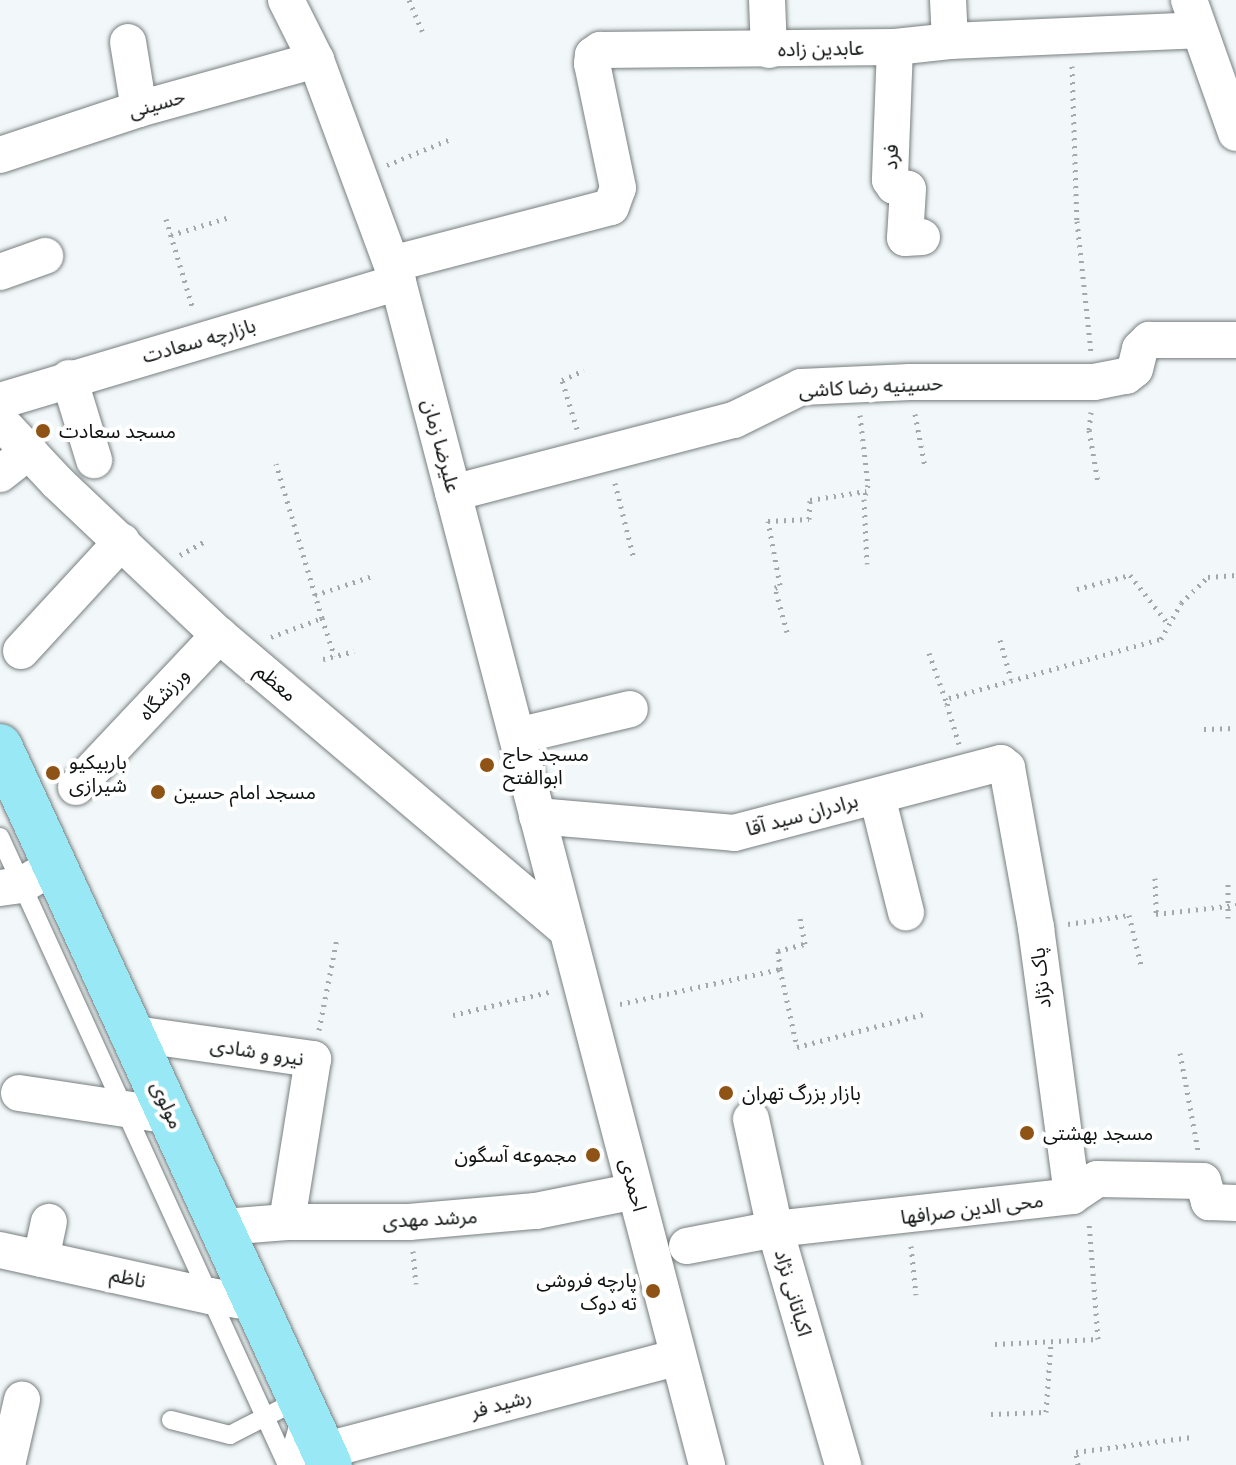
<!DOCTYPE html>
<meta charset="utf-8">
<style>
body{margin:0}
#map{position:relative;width:1236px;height:1465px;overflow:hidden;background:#f2f8f9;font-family:"Fira Sans Condensed","Noto Sans Arabic",sans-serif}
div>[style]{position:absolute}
.path>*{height:5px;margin-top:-2.5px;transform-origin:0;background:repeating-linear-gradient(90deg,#a4a8a9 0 2px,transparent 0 8px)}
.roads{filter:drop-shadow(0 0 2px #787e7f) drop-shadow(0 0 2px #787e7f)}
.service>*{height:18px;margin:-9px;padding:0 9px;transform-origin:9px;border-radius:9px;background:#fff}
.minor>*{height:36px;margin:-18px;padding:0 18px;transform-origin:18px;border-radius:18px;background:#fff}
.primary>*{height:44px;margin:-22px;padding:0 22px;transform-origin:22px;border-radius:22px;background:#99e8f5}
.dots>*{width:22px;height:22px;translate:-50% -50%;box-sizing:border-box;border:4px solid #fff;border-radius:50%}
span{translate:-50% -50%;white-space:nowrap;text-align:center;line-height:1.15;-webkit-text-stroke:8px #fff;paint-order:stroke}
.street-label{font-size:20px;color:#111313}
.poi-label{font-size:20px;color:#111313}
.left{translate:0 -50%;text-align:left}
.right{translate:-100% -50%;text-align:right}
</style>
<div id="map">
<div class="path">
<div style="left:409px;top:0;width:34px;rotate:67deg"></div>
<div style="left:1072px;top:66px;width:155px;rotate:88.2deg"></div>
<div style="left:1077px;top:221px;width:131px;rotate:83.9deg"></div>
<div style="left:387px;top:165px;width:71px;rotate:-22.2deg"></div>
<div style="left:166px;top:219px;width:94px;rotate:73.3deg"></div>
<div style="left:171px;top:235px;width:62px;rotate:-17deg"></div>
<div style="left:1091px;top:412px;width:18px;rotate:96deg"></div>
<div style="left:1089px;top:430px;width:53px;rotate:80.2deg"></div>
<div style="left:915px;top:414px;width:54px;rotate:79.3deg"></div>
<div style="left:860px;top:415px;width:70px;rotate:83.5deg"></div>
<div style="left:868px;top:485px;width:15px;rotate:106deg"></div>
<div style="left:864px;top:499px;width:65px;rotate:87.4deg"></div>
<div style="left:577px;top:429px;width:51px;rotate:-107deg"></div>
<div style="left:562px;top:380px;width:24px;rotate:-24deg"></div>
<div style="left:615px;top:483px;width:78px;rotate:76deg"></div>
<div style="left:180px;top:555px;width:31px;rotate:-29deg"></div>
<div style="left:1077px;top:589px;width:55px;rotate:-14.8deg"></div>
<div style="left:1130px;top:575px;width:63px;rotate:52deg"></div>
<div style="left:315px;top:595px;width:60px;rotate:-18.4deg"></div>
<div style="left:322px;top:618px;width:40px;rotate:72deg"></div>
<div style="left:787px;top:632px;width:46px;rotate:-105.3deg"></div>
<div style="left:775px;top:588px;width:6px;rotate:-31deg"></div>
<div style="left:780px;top:585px;width:65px;rotate:-100.6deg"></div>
<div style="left:768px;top:521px;width:41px;rotate:-2.8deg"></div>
<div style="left:809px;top:519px;width:19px;rotate:-87deg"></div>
<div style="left:810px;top:500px;width:57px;rotate:-9.1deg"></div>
<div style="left:271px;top:637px;width:54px;rotate:-20.4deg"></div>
<div style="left:322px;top:618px;width:161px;rotate:-106.6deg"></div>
<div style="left:1000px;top:640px;width:41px;rotate:74.2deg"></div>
<div style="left:929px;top:653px;width:54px;rotate:70.6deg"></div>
<div style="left:323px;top:659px;width:32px;rotate:-14deg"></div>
<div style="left:1204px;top:729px;width:32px;rotate:-2deg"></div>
<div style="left:959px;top:744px;width:41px;rotate:-107.1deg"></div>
<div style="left:947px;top:705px;width:7px;rotate:-74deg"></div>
<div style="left:949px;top:698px;width:220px;rotate:-15.6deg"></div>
<div style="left:1161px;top:639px;width:41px;rotate:-60.9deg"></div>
<div style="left:1181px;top:603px;width:37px;rotate:-44deg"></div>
<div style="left:1208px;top:577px;width:28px;rotate:-4deg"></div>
<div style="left:1155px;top:878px;width:36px;rotate:88deg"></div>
<div style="left:1156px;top:914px;width:81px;rotate:-6.4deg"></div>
<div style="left:1228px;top:918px;width:35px;rotate:-90deg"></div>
<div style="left:1068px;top:924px;width:62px;rotate:-8.4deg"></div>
<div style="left:1129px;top:915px;width:51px;rotate:76.5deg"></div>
<div style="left:780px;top:969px;width:18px;rotate:-96deg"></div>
<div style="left:778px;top:951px;width:28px;rotate:-15deg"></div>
<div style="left:805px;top:944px;width:26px;rotate:-101deg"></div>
<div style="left:620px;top:1004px;width:164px;rotate:-12.3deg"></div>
<div style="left:780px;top:969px;width:80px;rotate:77.7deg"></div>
<div style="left:797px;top:1047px;width:131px;rotate:-14.6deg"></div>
<div style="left:453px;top:1015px;width:99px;rotate:-13.5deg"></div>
<div style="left:319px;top:1030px;width:94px;rotate:-78.9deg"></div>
<div style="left:1180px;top:1053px;width:99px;rotate:79.5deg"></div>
<div style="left:911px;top:1246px;width:49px;rotate:84.2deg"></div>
<div style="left:413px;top:1251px;width:33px;rotate:85deg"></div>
<div style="left:995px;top:1344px;width:103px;rotate:-2.8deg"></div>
<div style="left:1098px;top:1339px;width:117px;rotate:-94.4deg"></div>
<div style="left:991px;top:1414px;width:55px;rotate:-2.1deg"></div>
<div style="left:1046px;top:1412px;width:70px;rotate:-85.9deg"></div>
<div style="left:1078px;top:1465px;width:13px;rotate:-99deg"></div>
<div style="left:1076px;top:1452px;width:117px;rotate:-7.4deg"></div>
</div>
<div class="roads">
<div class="service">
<div style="left:0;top:837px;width:690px;rotate:65.44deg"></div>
<div style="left:171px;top:1420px;width:61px;rotate:14.3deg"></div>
<div style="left:230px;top:1435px;width:79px;rotate:-27.2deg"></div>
</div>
<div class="minor">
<div style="left:286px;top:0;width:67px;rotate:63.4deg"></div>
<div style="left:316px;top:60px;width:237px;rotate:69.7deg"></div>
<div style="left:398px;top:282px;width:1223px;rotate:75.36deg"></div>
<div style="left:767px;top:0;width:50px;rotate:87.7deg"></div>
<div style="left:948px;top:0;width:41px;rotate:87.2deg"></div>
<div style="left:1189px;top:0;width:141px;rotate:70.5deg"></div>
<div style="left:128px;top:42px;width:68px;rotate:80.7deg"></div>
<div style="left:895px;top:47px;width:133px;rotate:92.2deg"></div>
<div style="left:890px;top:180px;width:7px;rotate:56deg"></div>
<div style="left:894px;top:186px;width:14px;rotate:12deg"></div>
<div style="left:908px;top:189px;width:49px;rotate:93.5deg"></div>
<div style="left:905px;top:238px;width:17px;rotate:-3deg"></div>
<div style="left:0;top:155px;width:146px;rotate:-18.3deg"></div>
<div style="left:139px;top:109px;width:184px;rotate:-15.5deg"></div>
<div style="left:392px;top:264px;width:226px;rotate:-14.6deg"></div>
<div style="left:611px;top:207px;width:20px;rotate:-70deg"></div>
<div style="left:618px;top:188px;width:127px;rotate:-101.8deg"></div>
<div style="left:592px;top:64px;width:9px;rotate:-84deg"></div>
<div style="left:593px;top:55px;width:9px;rotate:-36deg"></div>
<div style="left:600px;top:50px;width:295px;rotate:-0.6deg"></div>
<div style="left:895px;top:47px;width:55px;rotate:-6.2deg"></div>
<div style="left:950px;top:41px;width:248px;rotate:-2.5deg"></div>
<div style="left:0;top:272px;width:48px;rotate:-19.6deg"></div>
<div style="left:69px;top:378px;width:86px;rotate:73deg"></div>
<div style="left:0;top:401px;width:415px;rotate:-16.6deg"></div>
<div style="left:0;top:421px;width:83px;rotate:46.9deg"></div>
<div style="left:57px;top:482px;width:223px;rotate:43.4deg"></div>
<div style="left:219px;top:635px;width:456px;rotate:40.3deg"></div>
<div style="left:0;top:474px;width:37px;rotate:-38deg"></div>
<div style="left:453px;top:493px;width:290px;rotate:-14.6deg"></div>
<div style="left:734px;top:420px;width:75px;rotate:-26.2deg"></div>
<div style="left:801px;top:387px;width:109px;rotate:-2.6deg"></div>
<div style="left:910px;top:382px;width:184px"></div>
<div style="left:1094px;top:382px;width:33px;rotate:-11deg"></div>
<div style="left:1126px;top:376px;width:11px;rotate:-38deg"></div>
<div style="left:1135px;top:369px;width:21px;rotate:-76deg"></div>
<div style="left:1140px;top:349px;width:13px;rotate:-45deg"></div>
<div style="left:1149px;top:340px;width:87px"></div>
<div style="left:21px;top:651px;width:149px;rotate:-47.4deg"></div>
<div style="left:517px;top:736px;width:116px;rotate:-13.4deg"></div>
<div style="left:76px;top:787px;width:209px;rotate:-46.7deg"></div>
<div style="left:877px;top:796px;width:120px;rotate:76deg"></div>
<div style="left:537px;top:816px;width:198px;rotate:4.9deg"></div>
<div style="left:734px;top:833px;width:276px;rotate:-14.7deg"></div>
<div style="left:1001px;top:763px;width:8px;rotate:40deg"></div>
<div style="left:1007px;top:768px;width:163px;rotate:79.7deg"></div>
<div style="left:1036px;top:928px;width:270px;rotate:82.3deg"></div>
<div style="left:0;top:888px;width:22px;rotate:-8deg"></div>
<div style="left:22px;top:885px;width:39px;rotate:-31deg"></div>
<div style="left:135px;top:1034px;width:180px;rotate:8deg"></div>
<div style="left:313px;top:1059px;width:165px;rotate:99.1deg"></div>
<div style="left:19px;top:1093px;width:154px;rotate:8.6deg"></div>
<div style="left:751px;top:1119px;width:113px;rotate:77.7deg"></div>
<div style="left:775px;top:1229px;width:246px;rotate:73.9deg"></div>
<div style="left:224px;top:1227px;width:63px;rotate:-4.5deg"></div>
<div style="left:287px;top:1222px;width:122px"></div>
<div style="left:409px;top:1222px;width:127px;rotate:-5deg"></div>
<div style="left:536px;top:1211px;width:101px;rotate:-11.4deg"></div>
<div style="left:687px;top:1246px;width:90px;rotate:-10.9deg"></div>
<div style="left:775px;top:1229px;width:299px;rotate:-6.3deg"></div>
<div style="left:1072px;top:1196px;width:30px;rotate:-34deg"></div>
<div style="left:1097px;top:1179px;width:106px;rotate:1.1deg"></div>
<div style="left:1203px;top:1181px;width:22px;rotate:74deg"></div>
<div style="left:1209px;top:1202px;width:27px;rotate:2deg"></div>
<div style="left:0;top:1250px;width:215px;rotate:12.4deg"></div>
<div style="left:210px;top:1296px;width:48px;rotate:8.5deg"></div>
<div style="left:41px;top:1259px;width:38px;rotate:-78deg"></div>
<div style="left:323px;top:1451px;width:367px;rotate:-14.8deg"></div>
<div style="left:0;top:1459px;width:8px;rotate:14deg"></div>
<div style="left:8px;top:1461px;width:63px;rotate:-77.1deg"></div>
<div style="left:296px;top:1465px;width:46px;rotate:-73.5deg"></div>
</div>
<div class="primary">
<div style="left:0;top:746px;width:791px;rotate:65.35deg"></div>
</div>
</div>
<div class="dots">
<div style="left:43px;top:431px;background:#905316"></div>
<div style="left:487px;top:765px;background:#905316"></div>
<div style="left:53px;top:773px;background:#905316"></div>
<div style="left:158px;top:792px;background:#905316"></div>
<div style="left:726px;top:1093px;background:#905316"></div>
<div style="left:1027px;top:1133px;background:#905316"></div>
<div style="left:593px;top:1155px;background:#905316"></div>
<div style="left:653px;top:1291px;background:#905316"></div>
</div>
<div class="street-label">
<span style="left:821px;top:49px;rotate:-1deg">عابدین زاده</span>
<span style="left:157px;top:104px;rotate:-16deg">حسینی</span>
<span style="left:891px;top:157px;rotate:-88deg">فرد</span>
<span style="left:199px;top:341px;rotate:-16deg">بازارچه سعادت</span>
<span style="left:871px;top:387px;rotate:-3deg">حسینیه رضا کاشی</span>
<span style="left:441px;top:446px;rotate:75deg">علیرضا زمان</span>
<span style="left:276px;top:683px;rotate:40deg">معظم</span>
<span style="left:164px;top:694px;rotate:-47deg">ورزشگاه</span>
<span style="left:802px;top:815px;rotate:-15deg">برادران سید آقا</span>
<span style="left:1041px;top:978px;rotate:-96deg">پاک نژاد</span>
<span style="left:257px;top:1052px;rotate:9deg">نیرو و شادی</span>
<span style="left:167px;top:1105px;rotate:66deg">مولوی</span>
<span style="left:633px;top:1185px;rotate:75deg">احمدی</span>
<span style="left:972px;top:1209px;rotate:-7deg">محی الدین صرافها</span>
<span style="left:430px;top:1219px;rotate:-3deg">مرشد مهدی</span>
<span style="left:128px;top:1278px;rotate:12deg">ناظم</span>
<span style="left:793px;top:1293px;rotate:74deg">اکباتانی نژاد</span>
<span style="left:501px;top:1404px;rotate:-15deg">رشید فر</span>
</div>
<div class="poi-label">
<span class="left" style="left:59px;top:431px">مسجد سعادت</span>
<span class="left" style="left:503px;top:766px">مسجد حاج<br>ابوالفتح</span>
<span class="left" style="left:69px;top:774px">باربیکیو<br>شیرازی</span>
<span class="left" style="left:174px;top:792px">مسجد امام حسین</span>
<span class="left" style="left:742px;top:1093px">بازار بزرگ تهران</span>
<span class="left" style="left:1043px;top:1133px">مسجد بهشتی</span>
<span class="right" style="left:577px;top:1155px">مجموعه آسگون</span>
<span class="right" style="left:637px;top:1292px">پارچه فروشی<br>ته دوک</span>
</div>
</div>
